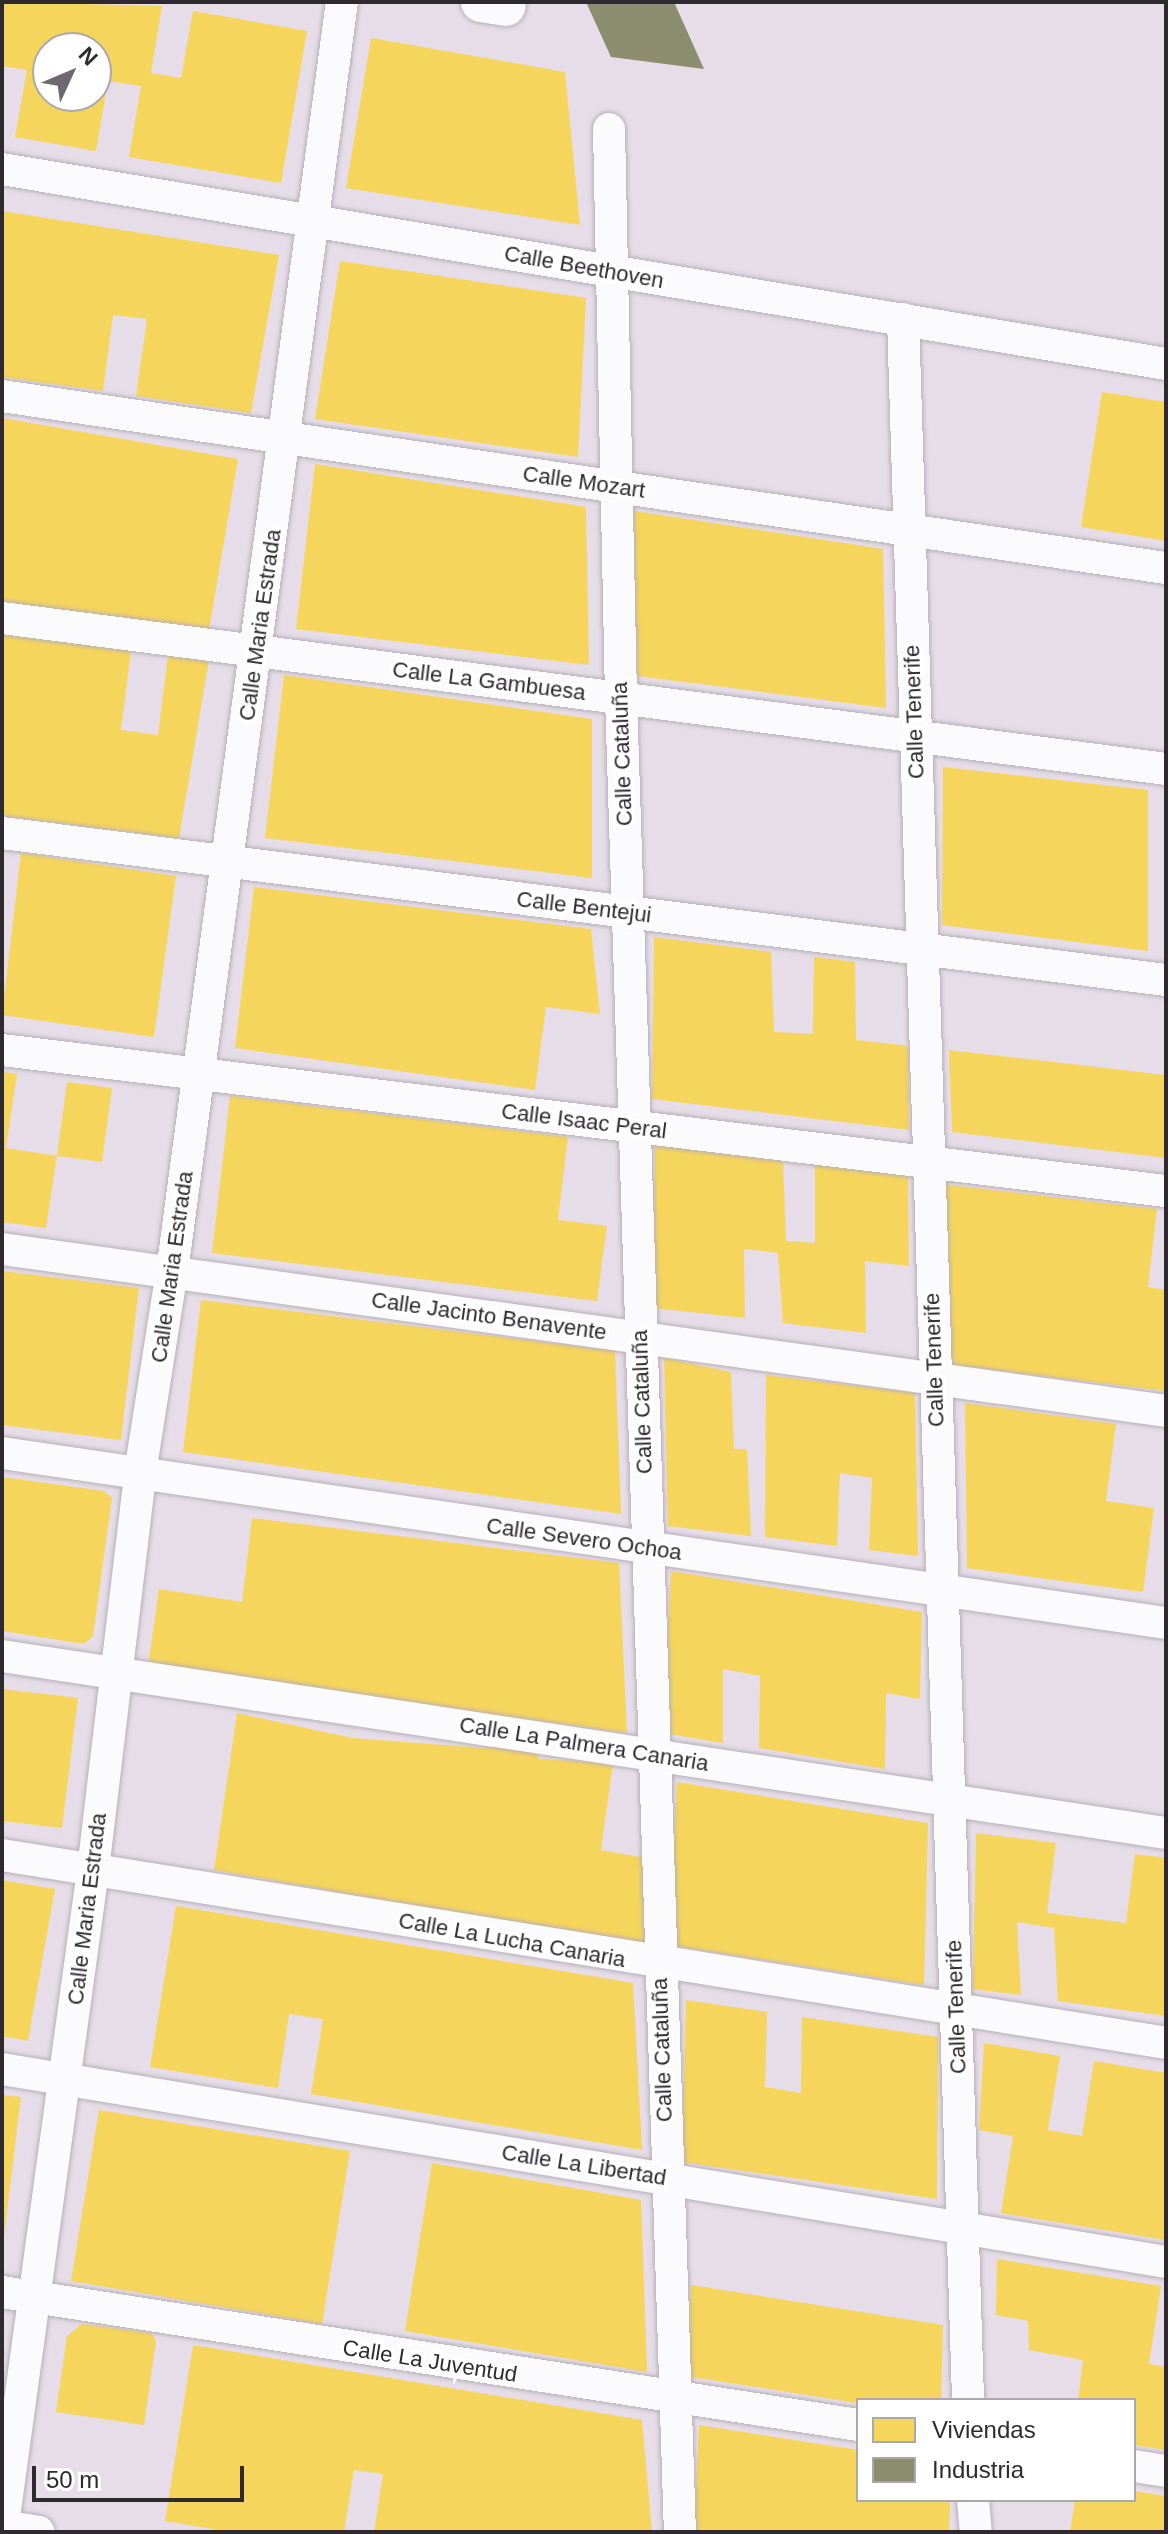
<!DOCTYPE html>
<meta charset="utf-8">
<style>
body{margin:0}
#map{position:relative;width:1168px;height:2534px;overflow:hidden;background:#e6dde8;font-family:Helvetica,sans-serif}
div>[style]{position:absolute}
.homes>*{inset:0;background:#f6d55c}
.industry>*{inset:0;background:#8c8c6e}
.roads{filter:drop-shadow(0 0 2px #b7b0b8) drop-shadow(0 0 2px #b7b0b8)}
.minor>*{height:32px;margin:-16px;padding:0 16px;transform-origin:16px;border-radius:16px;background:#fbfafc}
.tertiary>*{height:40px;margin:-20px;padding:0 20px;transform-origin:20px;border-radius:20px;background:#fbfafc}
span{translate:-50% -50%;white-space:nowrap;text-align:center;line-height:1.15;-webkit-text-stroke:8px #fff;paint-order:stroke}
.street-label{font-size:22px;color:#2f2930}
.frame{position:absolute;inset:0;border:4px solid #2f2930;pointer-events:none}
.legend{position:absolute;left:856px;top:2398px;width:280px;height:104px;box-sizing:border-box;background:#fff;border:2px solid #aca9ac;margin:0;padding:10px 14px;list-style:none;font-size:24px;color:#2f2930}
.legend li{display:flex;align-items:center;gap:16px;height:40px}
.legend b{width:40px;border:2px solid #aca9ac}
.north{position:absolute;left:32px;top:32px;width:80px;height:80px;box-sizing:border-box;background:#fff;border:2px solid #aca9ac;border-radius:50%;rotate:46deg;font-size:22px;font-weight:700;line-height:32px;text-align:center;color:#2f2930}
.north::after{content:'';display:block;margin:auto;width:28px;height:36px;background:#6f6870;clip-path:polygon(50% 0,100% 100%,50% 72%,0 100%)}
.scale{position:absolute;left:32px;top:2466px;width:212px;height:36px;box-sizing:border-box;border:4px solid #2f2930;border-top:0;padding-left:10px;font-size:24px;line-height:28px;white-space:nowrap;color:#2f2930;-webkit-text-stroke:6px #fff;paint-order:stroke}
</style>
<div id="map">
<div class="homes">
<div style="clip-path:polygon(evenodd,2px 2px,162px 6px,151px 73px,181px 78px,193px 11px,307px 31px,281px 183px,129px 157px,141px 86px,108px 81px,96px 151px,15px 137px,27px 70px,2px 66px,2px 2px,48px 48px,96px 48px,96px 96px,48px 96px,48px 48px)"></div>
<div style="clip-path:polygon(371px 38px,565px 72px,580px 225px,346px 188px)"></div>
<div style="clip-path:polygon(2px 211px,279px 255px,251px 413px,136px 396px,147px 319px,113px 315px,103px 391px,2px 377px)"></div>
<div style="clip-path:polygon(340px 261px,586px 298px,578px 457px,315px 419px)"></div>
<div style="clip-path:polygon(1102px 392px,1166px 402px,1166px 541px,1081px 527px)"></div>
<div style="clip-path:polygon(2px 418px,238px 459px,208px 636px,2px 601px)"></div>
<div style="clip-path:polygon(315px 464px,586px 507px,589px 665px,296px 629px)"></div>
<div style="clip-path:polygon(634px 511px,883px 549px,886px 708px,637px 676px)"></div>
<div style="clip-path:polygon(2px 634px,131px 651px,121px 730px,158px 735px,168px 655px,209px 660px,179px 838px,2px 816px)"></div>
<div style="clip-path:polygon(284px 675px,592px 719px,592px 878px,265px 838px)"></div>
<div style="clip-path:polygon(943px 767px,1148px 790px,1148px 951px,942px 925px)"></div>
<div style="clip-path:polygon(21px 853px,176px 876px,154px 1037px,2px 1015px)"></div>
<div style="clip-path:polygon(254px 887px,591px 929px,600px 1014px,546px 1007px,535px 1090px,235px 1048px)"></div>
<div style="clip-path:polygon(654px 937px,771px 952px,774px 1032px,813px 1034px,814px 957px,855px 962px,856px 1040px,908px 1046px,909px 1130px,652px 1099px)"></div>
<div style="clip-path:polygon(949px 1050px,1166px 1075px,1166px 1158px,952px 1132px)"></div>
<div style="clip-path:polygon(2px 1072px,17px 1074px,6px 1148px,57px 1156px,46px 1228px,2px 1222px)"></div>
<div style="clip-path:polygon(67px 1082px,112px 1088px,102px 1162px,57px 1156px)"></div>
<div style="clip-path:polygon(230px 1096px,568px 1137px,558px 1220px,607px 1226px,597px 1301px,212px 1253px)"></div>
<div style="clip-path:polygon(655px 1145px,783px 1161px,786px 1241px,815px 1243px,815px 1164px,908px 1176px,909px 1266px,865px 1261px,866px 1333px,783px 1323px,778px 1253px,744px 1249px,745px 1318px,654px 1308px)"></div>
<div style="clip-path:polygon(941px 1184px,1157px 1209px,1148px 1287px,1166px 1290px,1166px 1391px,952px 1365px)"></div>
<div style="clip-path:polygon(2px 1271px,139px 1288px,121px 1440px,2px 1425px)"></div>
<div style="clip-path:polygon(201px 1300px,615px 1351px,621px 1514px,183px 1452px)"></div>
<div style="clip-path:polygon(664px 1358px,731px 1372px,734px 1449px,747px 1449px,751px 1536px,668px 1526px)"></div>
<div style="clip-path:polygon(766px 1375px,915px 1393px,918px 1556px,869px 1550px,872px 1478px,840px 1473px,837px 1546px,765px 1537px)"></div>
<div style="clip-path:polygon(965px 1403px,1116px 1424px,1106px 1501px,1154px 1508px,1143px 1592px,967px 1568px)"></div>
<div style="clip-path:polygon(2px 1477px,104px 1491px,112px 1498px,93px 1636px,84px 1644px,2px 1631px)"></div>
<div style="clip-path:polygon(252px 1518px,619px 1563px,627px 1733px,148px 1667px,159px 1589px,242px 1602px)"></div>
<div style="clip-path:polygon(671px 1571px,922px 1612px,920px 1699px,886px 1693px,885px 1769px,759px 1748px,760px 1676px,723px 1669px,723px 1743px,663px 1733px)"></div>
<div style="clip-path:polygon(2px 1689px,78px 1698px,62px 1828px,2px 1821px)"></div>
<div style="clip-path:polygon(237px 1713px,352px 1738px,483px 1748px,539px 1737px,538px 1759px,613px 1763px,601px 1850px,656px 1860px,652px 1948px,214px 1870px)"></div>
<div style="clip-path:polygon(677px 1782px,928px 1823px,924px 1985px,669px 1945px)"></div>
<div style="clip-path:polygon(976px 1833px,1056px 1843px,1047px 1913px,1126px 1923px,1135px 1854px,1166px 1858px,1166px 2016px,1058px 2001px,1054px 1928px,1017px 1922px,1021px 1995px,973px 1989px)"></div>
<div style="clip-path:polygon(2px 1880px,55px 1889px,28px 2041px,2px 2036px)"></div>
<div style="clip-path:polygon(176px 1906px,633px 1983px,642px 2150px,311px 2094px,323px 2019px,289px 2014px,278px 2088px,150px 2067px)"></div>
<div style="clip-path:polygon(686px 2000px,767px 2012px,765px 2087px,801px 2093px,802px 2017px,938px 2037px,937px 2199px,682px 2162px)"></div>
<div style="clip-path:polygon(984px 2043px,1060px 2056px,1048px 2130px,1082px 2136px,1094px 2061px,1166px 2073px,1166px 2240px,1001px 2213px,1013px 2136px,979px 2130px)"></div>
<div style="clip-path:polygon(2px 2095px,21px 2097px,4px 2236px,2px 2236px)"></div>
<div style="clip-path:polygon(99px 2110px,350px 2151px,322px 2324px,71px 2281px)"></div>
<div style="clip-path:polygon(432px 2163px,641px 2200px,647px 2372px,405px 2331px)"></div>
<div style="clip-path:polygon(997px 2259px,1161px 2286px,1149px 2364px,1166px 2367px,1166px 2450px,1134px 2445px,1134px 2400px,1078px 2400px,1083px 2360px,1029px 2350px,1028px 2321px,996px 2315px)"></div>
<div style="clip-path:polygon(691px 2285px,943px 2325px,941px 2400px,858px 2403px,685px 2376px)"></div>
<div style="clip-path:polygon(82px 2324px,151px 2333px,156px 2341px,144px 2425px,56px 2412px,67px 2336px)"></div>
<div style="clip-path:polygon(193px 2345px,642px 2420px,652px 2532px,374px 2532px,383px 2474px,354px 2470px,344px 2532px,230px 2532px,165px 2521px)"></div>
<div style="clip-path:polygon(699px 2425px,858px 2450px,858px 2500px,950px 2500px,949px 2532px,694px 2532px)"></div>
<div style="clip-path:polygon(1134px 2491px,1166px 2496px,1166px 2532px,1070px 2532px,1075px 2500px,1134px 2500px)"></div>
</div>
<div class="industry">
<div style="clip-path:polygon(586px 2px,674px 2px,704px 69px,611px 57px)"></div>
</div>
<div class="roads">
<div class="minor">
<div style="left:609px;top:129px;width:569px;rotate:88.79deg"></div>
<div style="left:621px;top:698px;width:1835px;rotate:88.16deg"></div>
<div style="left:2px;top:169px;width:1180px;rotate:9.51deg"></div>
<div style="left:903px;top:319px;width:2082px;rotate:88.21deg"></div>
<div style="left:2px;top:396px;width:1177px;rotate:8.41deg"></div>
<div style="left:2px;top:618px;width:1174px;rotate:7.39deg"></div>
<div style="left:2px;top:833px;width:1173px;rotate:7.2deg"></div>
<div style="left:2px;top:1050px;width:1173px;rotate:6.91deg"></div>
<div style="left:2px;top:1249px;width:1175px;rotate:7.92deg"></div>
<div style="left:2px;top:1453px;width:1176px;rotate:8.31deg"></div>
<div style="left:2px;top:1656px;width:1177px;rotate:8.65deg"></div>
<div style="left:2px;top:1855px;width:1179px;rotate:9.17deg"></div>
<div style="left:2px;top:2069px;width:1180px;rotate:9.41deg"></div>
<div style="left:2px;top:2292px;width:866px;rotate:8.83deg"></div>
<div style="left:1134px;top:2466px;width:32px;rotate:9deg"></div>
<div style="left:973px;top:2500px;width:32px;rotate:85deg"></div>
<div style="left:2px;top:2526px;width:37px;rotate:9deg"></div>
<div style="left:2px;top:2532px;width:668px;rotate:-82.17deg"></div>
<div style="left:93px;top:1870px;width:400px;rotate:-83.2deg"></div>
<div style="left:140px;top:1473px;width:204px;rotate:-81deg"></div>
<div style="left:172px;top:1272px;width:1281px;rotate:-82.38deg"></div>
</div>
<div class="tertiary">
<div style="left:481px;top:2px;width:25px;rotate:9deg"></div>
</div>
</div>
<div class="street-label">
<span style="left:584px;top:267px;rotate:10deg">Calle Beethoven</span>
<span style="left:584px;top:482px;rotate:8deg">Calle Mozart</span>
<span style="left:260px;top:625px;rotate:-82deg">Calle Maria Estrada</span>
<span style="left:489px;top:681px;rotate:7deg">Calle La Gambuesa</span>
<span style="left:914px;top:712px;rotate:-92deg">Calle Tenerife</span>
<span style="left:622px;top:754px;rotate:-92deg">Calle Cataluña</span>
<span style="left:584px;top:907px;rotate:7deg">Calle Bentejui</span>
<span style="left:584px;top:1121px;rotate:7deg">Calle Isaac Peral</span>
<span style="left:172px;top:1267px;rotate:-82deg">Calle Maria Estrada</span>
<span style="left:489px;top:1316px;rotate:8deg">Calle Jacinto Benavente</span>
<span style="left:934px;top:1360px;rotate:-92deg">Calle Tenerife</span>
<span style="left:642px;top:1402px;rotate:-92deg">Calle Cataluña</span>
<span style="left:584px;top:1539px;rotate:8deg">Calle Severo Ochoa</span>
<span style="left:584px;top:1744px;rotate:9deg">Calle La Palmera Canaria</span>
<span style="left:87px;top:1909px;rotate:-83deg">Calle Maria Estrada</span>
<span style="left:512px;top:1940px;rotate:10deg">Calle La Lucha Canaria</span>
<span style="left:956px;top:2007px;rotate:-92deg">Calle Tenerife</span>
<span style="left:662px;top:2050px;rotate:-92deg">Calle Cataluña</span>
<span style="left:584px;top:2165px;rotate:9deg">Calle La Libertad</span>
<span style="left:430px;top:2361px;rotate:9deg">Calle La Juventud</span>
</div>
<div class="frame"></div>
<ul class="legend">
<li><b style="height:22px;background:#f6d55c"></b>Viviendas</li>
<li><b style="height:22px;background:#8c8c6e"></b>Industria</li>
</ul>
<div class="north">N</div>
<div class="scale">50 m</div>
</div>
